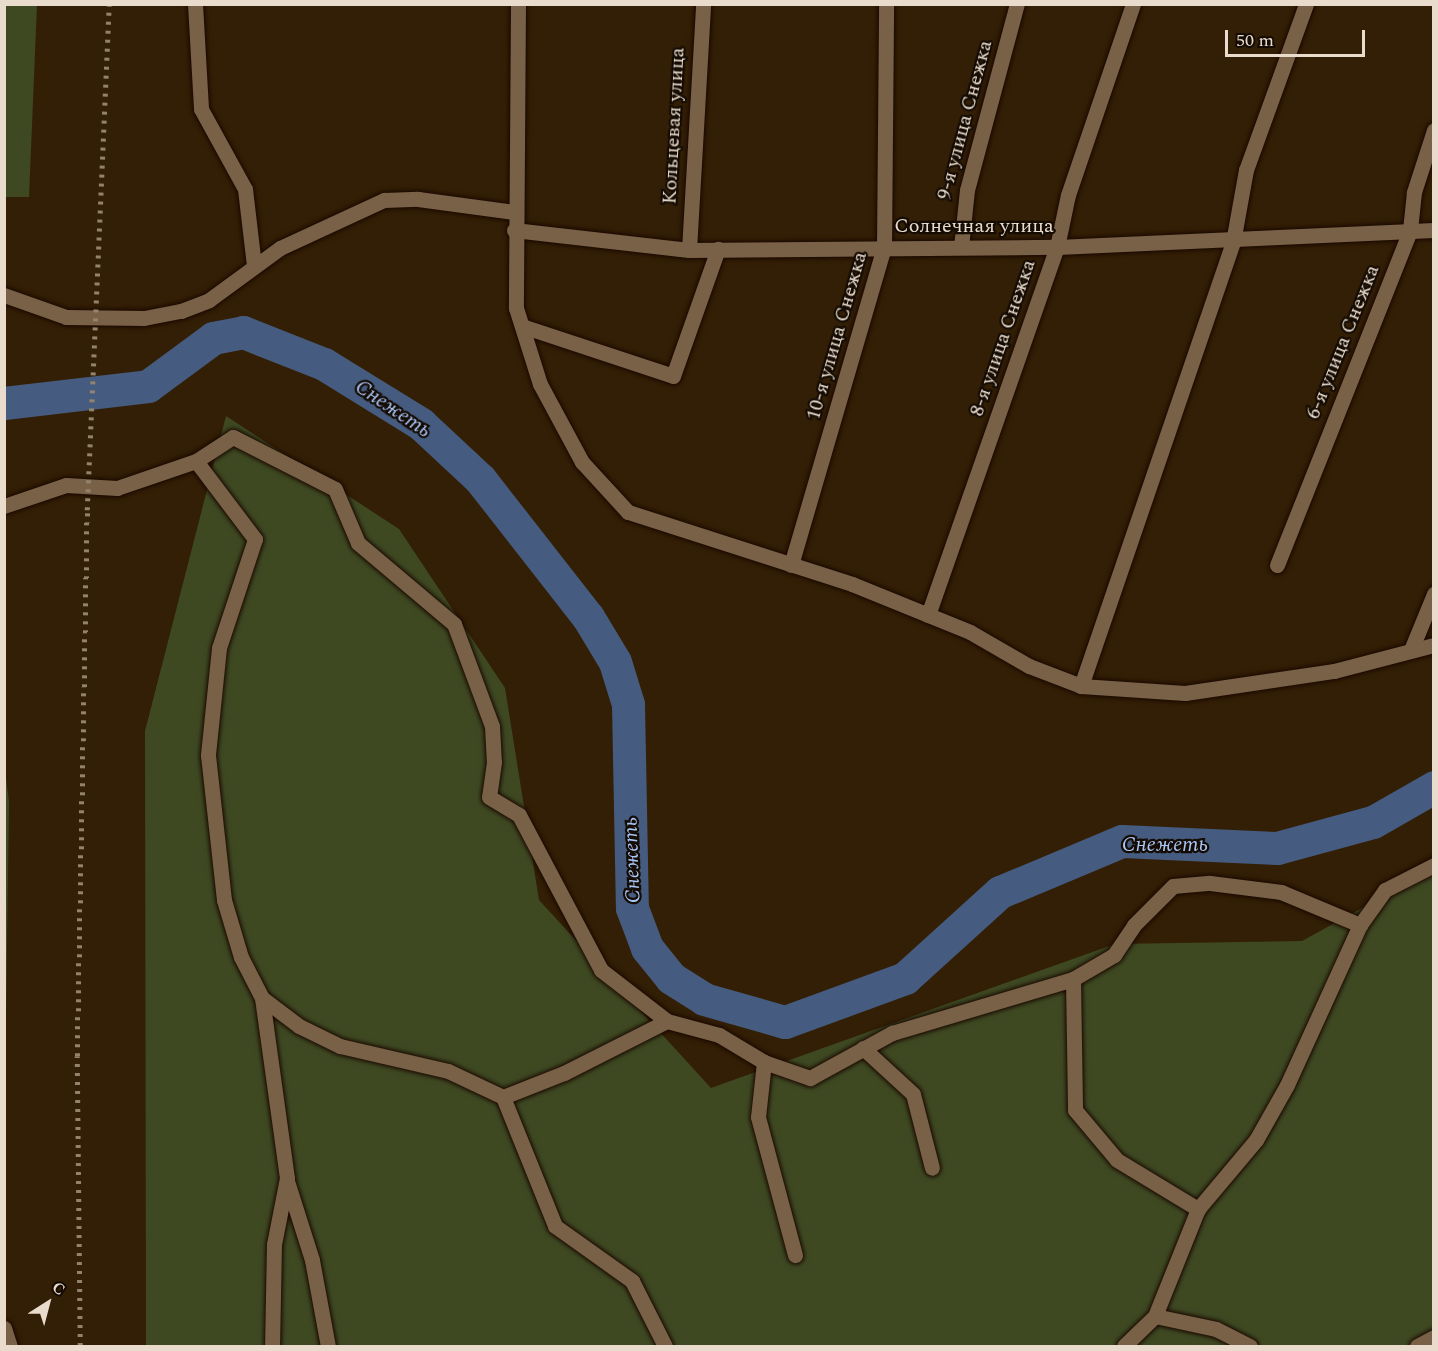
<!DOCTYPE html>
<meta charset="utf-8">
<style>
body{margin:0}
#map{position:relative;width:1438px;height:1351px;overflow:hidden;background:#331f05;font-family:Spectral,serif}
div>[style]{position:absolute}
.green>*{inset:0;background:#3e4922}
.river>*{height:33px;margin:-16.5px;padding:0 16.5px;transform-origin:16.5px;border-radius:16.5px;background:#455b7f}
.roads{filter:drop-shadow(0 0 2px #1a0800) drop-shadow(0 0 2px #1a0800)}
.minor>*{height:15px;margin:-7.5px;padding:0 7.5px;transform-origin:7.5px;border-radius:7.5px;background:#796147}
.rail>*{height:4.5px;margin-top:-2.25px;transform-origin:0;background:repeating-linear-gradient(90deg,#93826e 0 3px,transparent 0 9px)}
span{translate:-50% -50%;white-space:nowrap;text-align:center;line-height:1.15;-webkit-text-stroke:4.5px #140b03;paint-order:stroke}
.street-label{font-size:20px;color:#eadccd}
.water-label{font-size:21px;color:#a9c6f8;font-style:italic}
.frame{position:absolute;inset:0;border:6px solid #eadccd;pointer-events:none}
.north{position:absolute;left:18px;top:1273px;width:60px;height:60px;-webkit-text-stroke:4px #140b03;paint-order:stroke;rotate:36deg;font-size:16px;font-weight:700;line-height:24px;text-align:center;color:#eadccd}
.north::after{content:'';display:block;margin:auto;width:21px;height:27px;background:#eadccd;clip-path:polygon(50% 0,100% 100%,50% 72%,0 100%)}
.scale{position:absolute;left:1225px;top:30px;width:140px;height:27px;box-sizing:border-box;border:3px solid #eadccd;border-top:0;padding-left:8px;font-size:18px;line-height:21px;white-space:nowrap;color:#eadccd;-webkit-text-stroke:4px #140b03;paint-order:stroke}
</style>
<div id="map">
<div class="green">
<div style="clip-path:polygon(4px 5px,37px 5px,29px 197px,5px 197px)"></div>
<div style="clip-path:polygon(226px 416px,399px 529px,505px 688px,539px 900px,711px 1088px,1115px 944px,1302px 941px,1433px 869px,1433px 1346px,146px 1346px,145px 731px)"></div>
<div style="clip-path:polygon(5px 770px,9px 802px,5px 1090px)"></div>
</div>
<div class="river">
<div style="left:4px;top:403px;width:145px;rotate:-6.7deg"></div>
<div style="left:148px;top:386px;width:81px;rotate:-36.4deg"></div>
<div style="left:213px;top:338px;width:31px;rotate:-11deg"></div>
<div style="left:243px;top:332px;width:87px;rotate:21.6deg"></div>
<div style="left:324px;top:364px;width:114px;rotate:31.7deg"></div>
<div style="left:421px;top:424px;width:81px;rotate:43deg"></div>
<div style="left:480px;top:479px;width:175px;rotate:52deg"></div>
<div style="left:588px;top:617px;width:52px;rotate:59deg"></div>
<div style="left:615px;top:662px;width:44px;rotate:72.8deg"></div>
<div style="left:628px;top:704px;width:204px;rotate:88.9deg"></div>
<div style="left:632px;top:908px;width:43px;rotate:69.4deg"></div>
<div style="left:647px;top:948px;width:38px;rotate:51deg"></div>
<div style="left:671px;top:978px;width:39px;rotate:32deg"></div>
<div style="left:704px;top:999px;width:84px;rotate:15.9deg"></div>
<div style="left:785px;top:1022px;width:128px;rotate:-20.1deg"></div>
<div style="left:905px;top:978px;width:128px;rotate:-42.2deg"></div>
<div style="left:1000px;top:892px;width:132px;rotate:-22.7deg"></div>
<div style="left:1122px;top:841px;width:155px;rotate:2.6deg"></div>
<div style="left:1277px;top:848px;width:99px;rotate:-15.2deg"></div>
<div style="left:1373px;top:822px;width:70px;rotate:-29.8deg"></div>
</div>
<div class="roads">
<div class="minor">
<div style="left:195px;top:4px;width:105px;rotate:86.7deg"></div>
<div style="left:201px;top:109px;width:91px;rotate:61.2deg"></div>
<div style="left:245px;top:189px;width:78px;rotate:83.3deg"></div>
<div style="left:518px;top:4px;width:304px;rotate:90.4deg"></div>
<div style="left:516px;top:308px;width:80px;rotate:72.5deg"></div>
<div style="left:540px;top:384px;width:89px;rotate:61.7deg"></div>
<div style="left:582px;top:462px;width:68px;rotate:47.4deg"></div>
<div style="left:628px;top:512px;width:235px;rotate:17.8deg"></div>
<div style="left:852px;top:584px;width:127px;rotate:22.1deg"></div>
<div style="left:970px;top:632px;width:68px;rotate:30deg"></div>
<div style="left:1029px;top:666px;width:56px;rotate:21deg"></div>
<div style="left:1081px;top:686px;width:104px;rotate:3.9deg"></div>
<div style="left:1185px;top:693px;width:151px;rotate:-8.4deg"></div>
<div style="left:1334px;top:671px;width:103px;rotate:-14.6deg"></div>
<div style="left:514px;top:230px;width:176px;rotate:6.5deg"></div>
<div style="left:689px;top:250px;width:368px;rotate:-0.5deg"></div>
<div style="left:1057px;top:247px;width:377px;rotate:-2.6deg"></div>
<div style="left:961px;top:247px;width:57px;rotate:-84deg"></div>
<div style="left:967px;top:190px;width:193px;rotate:-75deg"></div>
<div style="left:689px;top:250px;width:246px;rotate:-86.7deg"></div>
<div style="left:4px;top:295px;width:66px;rotate:19.5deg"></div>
<div style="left:66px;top:317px;width:78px;rotate:0.7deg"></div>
<div style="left:144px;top:318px;width:38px;rotate:-11deg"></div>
<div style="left:181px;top:311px;width:30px;rotate:-21deg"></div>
<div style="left:209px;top:300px;width:88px;rotate:-36.2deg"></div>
<div style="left:280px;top:248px;width:115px;rotate:-24.8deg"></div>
<div style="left:384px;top:200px;width:34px;rotate:-2deg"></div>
<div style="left:418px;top:199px;width:97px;rotate:7.7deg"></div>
<div style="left:522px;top:326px;width:159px;rotate:18.3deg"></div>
<div style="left:673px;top:376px;width:135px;rotate:-70.5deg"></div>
<div style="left:196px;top:461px;width:98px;rotate:52.9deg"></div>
<div style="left:255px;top:539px;width:115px;rotate:108.3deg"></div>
<div style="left:219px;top:648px;width:108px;rotate:95.9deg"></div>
<div style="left:208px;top:755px;width:146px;rotate:83.7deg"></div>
<div style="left:224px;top:900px;width:59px;rotate:73.4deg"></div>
<div style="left:241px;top:957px;width:46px;rotate:62.9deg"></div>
<div style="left:262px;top:998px;width:46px;rotate:37.1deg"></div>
<div style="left:299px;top:1026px;width:46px;rotate:26deg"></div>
<div style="left:340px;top:1046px;width:111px;rotate:13deg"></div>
<div style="left:448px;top:1071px;width:61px;rotate:25.3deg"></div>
<div style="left:503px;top:1097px;width:139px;rotate:68deg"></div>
<div style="left:555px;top:1226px;width:95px;rotate:35.5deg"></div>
<div style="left:632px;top:1281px;width:73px;rotate:63.1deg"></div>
<div style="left:4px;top:506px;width:65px;rotate:-18.7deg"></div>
<div style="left:66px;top:485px;width:51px;rotate:3.4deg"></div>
<div style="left:117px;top:488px;width:83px;rotate:-18.9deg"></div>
<div style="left:196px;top:461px;width:44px;rotate:-33deg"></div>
<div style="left:233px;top:437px;width:114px;rotate:27deg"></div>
<div style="left:335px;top:489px;width:59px;rotate:66.9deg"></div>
<div style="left:358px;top:543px;width:126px;rotate:40.2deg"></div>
<div style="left:454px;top:624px;width:109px;rotate:69.6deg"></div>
<div style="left:492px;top:726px;width:36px;rotate:87deg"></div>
<div style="left:494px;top:762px;width:35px;rotate:98deg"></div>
<div style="left:489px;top:797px;width:35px;rotate:31deg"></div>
<div style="left:519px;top:815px;width:175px;rotate:62.1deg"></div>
<div style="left:601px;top:970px;width:83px;rotate:37.7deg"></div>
<div style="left:791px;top:565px;width:331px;rotate:-73.7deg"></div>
<div style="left:884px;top:247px;width:243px;rotate:-89.5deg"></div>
<div style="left:1277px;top:565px;width:360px;rotate:-68.3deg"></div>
<div style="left:1410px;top:230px;width:38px;rotate:-84deg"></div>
<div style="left:1414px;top:192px;width:65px;rotate:-72.1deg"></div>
<div style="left:928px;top:615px;width:390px;rotate:-70.7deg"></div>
<div style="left:1057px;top:247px;width:53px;rotate:-78.1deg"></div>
<div style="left:1068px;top:195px;width:202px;rotate:-71.2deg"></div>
<div style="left:1411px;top:650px;width:61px;rotate:-67.7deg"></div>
<div style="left:1081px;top:686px;width:469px;rotate:-71.1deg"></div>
<div style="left:1233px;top:242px;width:73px;rotate:-79.8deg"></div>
<div style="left:1246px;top:170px;width:177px;rotate:-70.1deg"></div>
<div style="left:1073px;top:979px;width:131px;rotate:89.1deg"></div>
<div style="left:1075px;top:1110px;width:65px;rotate:50deg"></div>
<div style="left:1117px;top:1160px;width:95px;rotate:31.2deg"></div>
<div style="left:262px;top:998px;width:182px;rotate:82.1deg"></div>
<div style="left:287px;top:1178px;width:67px;rotate:101.1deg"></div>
<div style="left:274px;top:1244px;width:102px;rotate:91.1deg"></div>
<div style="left:863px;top:1048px;width:68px;rotate:42.6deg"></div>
<div style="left:913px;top:1094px;width:76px;rotate:75.6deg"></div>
<div style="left:764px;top:1062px;width:55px;rotate:96.2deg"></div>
<div style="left:758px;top:1117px;width:143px;rotate:75deg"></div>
<div style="left:503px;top:1097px;width:66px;rotate:-21.5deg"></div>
<div style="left:564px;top:1073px;width:115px;rotate:-26.8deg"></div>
<div style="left:667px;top:1021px;width:54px;rotate:15.1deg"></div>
<div style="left:719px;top:1035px;width:52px;rotate:31deg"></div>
<div style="left:764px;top:1062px;width:49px;rotate:19.2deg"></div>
<div style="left:810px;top:1078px;width:94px;rotate:-28.8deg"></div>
<div style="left:892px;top:1033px;width:189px;rotate:-16.6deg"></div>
<div style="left:1073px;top:979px;width:48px;rotate:-30.3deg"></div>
<div style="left:1114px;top:955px;width:36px;rotate:-56deg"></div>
<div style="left:1134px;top:925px;width:55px;rotate:-45deg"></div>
<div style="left:1173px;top:886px;width:37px;rotate:-5deg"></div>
<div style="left:1210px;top:883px;width:72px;rotate:7.2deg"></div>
<div style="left:1281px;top:892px;width:86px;rotate:22.7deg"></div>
<div style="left:287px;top:1181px;width:83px;rotate:72.4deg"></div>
<div style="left:312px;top:1260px;width:87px;rotate:79.5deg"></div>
<div style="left:1155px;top:1316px;width:62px;rotate:12deg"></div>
<div style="left:1216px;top:1329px;width:38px;rotate:27deg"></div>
<div style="left:4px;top:1328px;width:19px;rotate:72deg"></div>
<div style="left:1124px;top:1346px;width:43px;rotate:-44.1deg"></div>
<div style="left:1155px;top:1316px;width:115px;rotate:-68.1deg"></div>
<div style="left:1198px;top:1209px;width:90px;rotate:-50deg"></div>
<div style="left:1256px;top:1140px;width:63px;rotate:-60.6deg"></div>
<div style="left:1287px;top:1085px;width:176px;rotate:-65.5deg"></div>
<div style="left:1360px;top:925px;width:43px;rotate:-54.5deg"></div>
<div style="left:1385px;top:890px;width:55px;rotate:-27deg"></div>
<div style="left:1417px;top:1346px;width:19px;rotate:-28deg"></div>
</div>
</div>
<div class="rail">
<div style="left:80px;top:1346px;width:290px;rotate:-90.6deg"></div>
<div style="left:77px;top:1056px;width:546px;rotate:-88.95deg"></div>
<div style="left:87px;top:510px;width:506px;rotate:-87.51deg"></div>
</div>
<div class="street-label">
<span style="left:965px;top:120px;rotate:-75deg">9-я улица Снежка</span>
<span style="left:674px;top:126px;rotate:-87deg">Кольцевая улица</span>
<span style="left:974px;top:226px">Солнечная улица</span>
<span style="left:837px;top:336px;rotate:-74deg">10-я улица Снежка</span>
<span style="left:1003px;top:338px;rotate:-71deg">8-я улица Снежка</span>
<span style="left:1343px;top:342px;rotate:-68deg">6-я улица Снежка</span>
</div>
<div class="water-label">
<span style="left:393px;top:409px;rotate:34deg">Снежеть</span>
<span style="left:1165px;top:845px">Снежеть</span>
<span style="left:632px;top:860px;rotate:-92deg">Снежеть</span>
</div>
<div class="frame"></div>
<div class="north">С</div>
<div class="scale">50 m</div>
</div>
